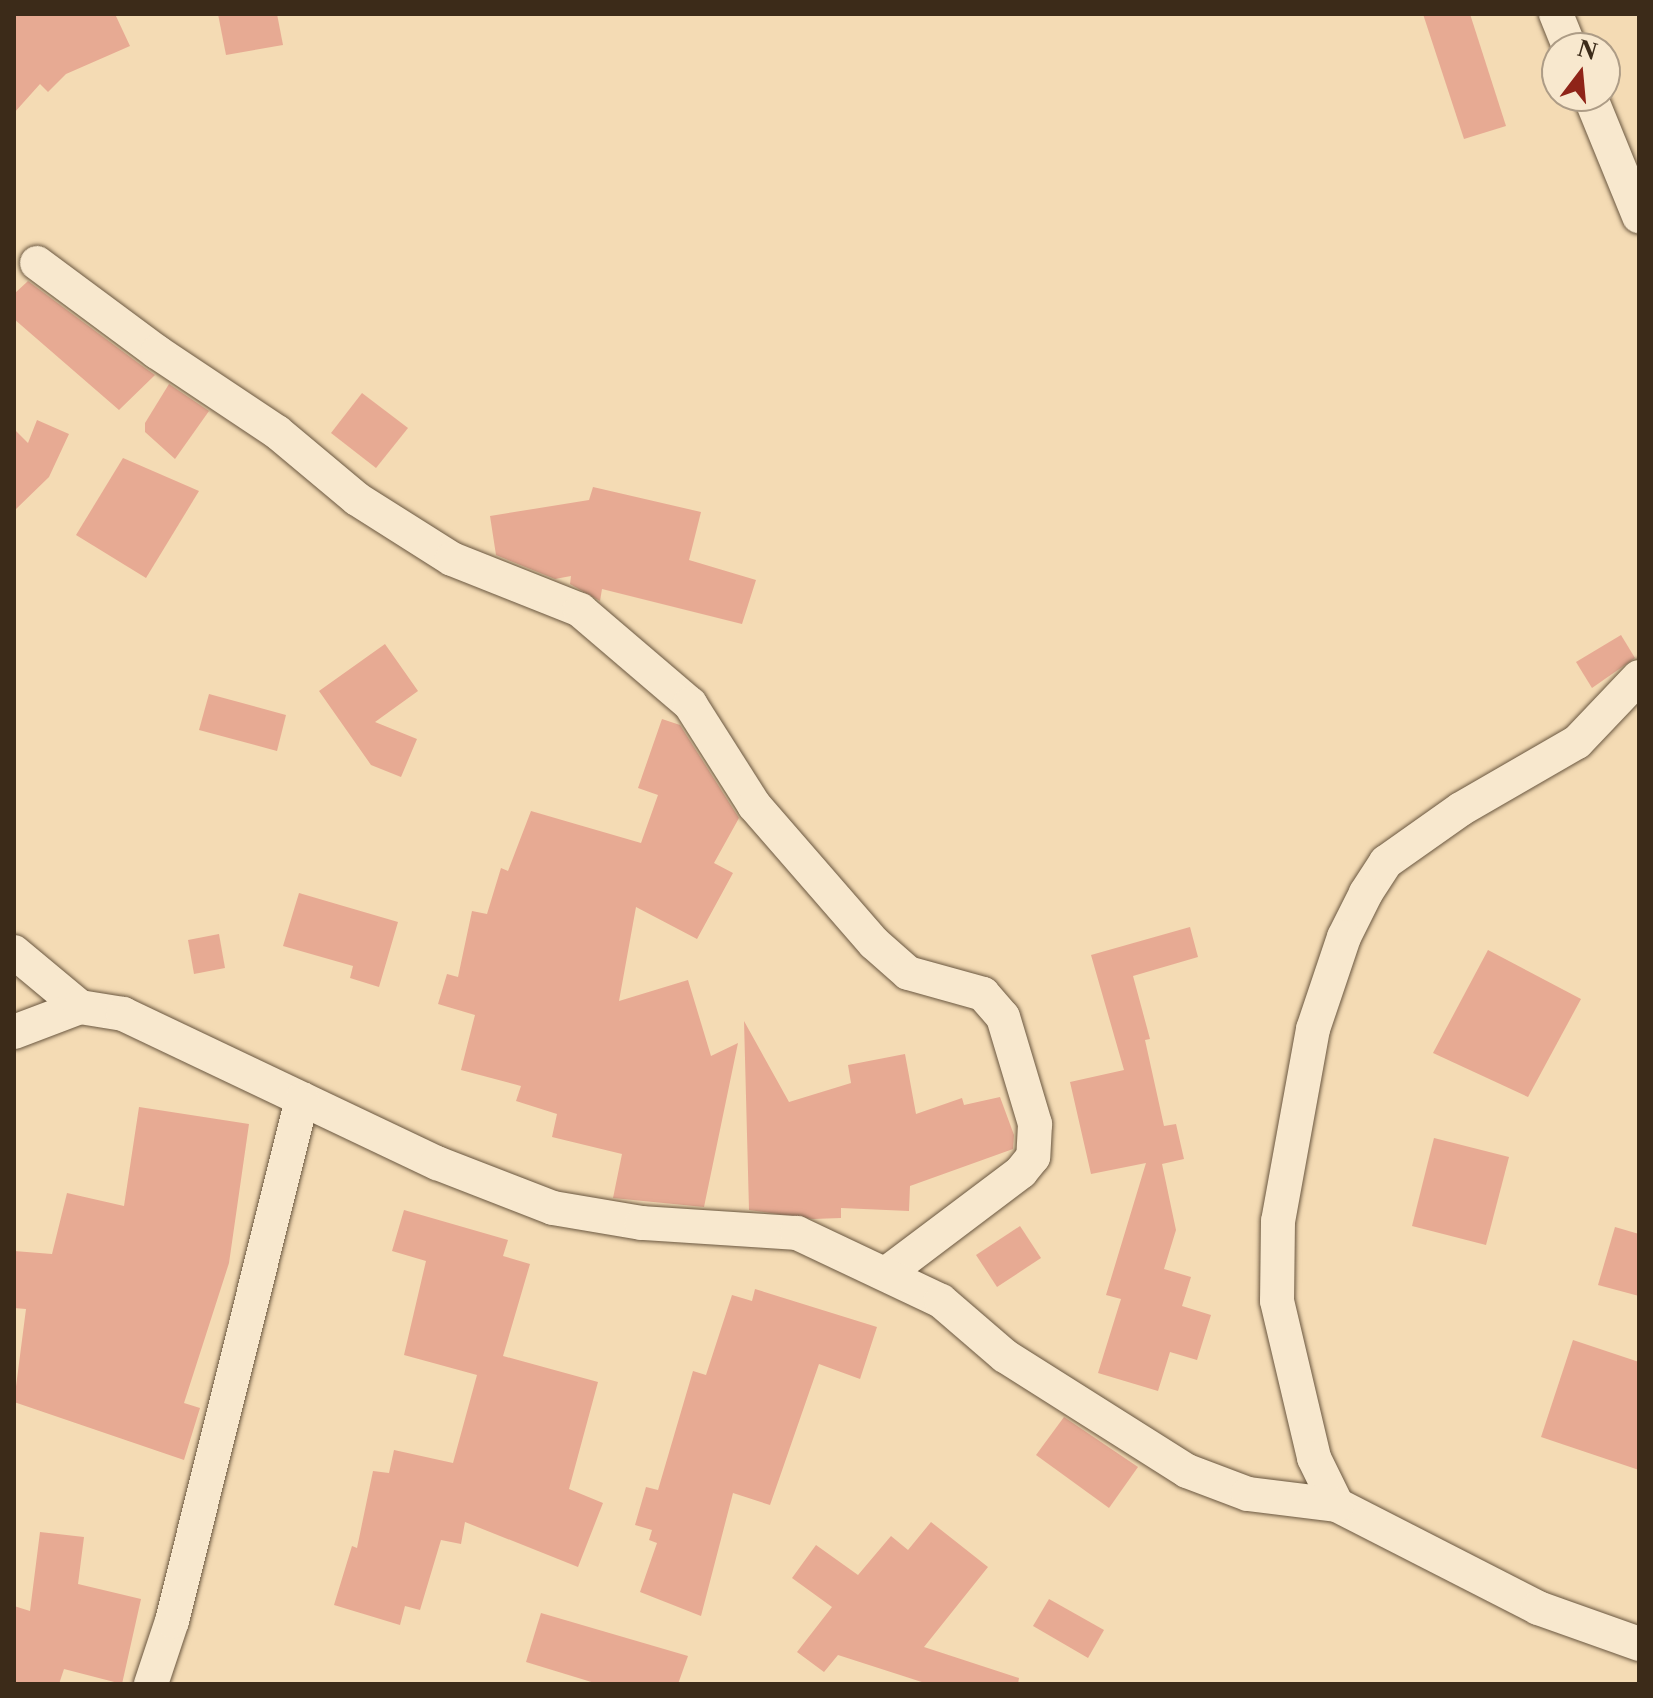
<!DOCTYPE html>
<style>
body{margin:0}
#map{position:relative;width:1653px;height:1698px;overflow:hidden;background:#f4dbb4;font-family:"Libre Caslon Text",serif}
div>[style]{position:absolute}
.building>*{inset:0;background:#e7aa93}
.roads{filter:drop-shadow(0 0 2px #6a5740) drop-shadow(0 0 2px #6a5740)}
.street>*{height:34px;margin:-17px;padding:0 17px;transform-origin:17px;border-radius:17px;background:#f8e8ce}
span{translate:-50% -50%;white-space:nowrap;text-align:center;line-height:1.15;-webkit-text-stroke:7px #f8e8ce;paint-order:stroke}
.frame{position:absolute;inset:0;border:16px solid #3c2b19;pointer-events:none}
.north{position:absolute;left:1541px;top:32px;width:80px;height:80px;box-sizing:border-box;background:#f8e8ce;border:2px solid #ad9c86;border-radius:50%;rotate:16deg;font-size:22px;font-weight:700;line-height:32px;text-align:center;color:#3c2b19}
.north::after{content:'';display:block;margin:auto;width:28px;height:36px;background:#8f2418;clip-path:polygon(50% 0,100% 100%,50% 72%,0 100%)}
</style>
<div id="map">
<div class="building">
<div style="clip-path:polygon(14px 14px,115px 14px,130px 46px,66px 74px,48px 92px,40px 84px,14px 113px)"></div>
<div style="clip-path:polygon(218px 14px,277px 14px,283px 45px,226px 55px)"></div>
<div style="clip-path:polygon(1423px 14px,1470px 14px,1506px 126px,1464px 139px)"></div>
<div style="clip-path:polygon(28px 281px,145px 368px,155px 375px,119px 410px,14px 319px,14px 294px)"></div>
<div style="clip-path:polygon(169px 384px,209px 411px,175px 459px,145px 432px,145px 423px)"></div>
<div style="clip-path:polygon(362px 393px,408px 428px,376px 468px,331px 433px)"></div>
<div style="clip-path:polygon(37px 420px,69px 434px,49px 477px,14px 511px,14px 429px,28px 443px)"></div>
<div style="clip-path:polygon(123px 458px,199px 491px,146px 578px,76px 535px)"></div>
<div style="clip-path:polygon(593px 487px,701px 512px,689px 560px,756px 580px,742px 624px,602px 589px,600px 601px,570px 584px,571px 576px,555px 579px,496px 555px,490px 516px,589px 500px)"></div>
<div style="clip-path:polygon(1621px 635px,1635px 658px,1592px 688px,1576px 662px)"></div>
<div style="clip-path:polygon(385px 644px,418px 691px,375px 722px,417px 739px,401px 777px,371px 765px,319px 691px)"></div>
<div style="clip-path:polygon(209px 694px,286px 715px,277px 751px,199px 730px)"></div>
<div style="clip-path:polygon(662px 719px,680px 725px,739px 818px,714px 863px,733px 873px,697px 939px,636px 907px,619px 1001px,688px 980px,711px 1056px,738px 1043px,704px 1207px,613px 1198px,622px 1154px,552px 1137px,557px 1114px,516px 1101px,521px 1086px,461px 1070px,475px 1015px,438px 1004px,447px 974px,458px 977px,472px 911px,487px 914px,501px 868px,508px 871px,531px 811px,641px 843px,658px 795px,638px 788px)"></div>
<div style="clip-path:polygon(299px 893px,398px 922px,379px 987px,350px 978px,353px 966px,283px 946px)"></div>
<div style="clip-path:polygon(1190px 927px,1198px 957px,1133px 976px,1150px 1039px,1145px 1040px,1164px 1126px,1176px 1124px,1184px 1159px,1162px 1164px,1176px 1230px,1164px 1269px,1191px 1277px,1182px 1306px,1211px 1315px,1197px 1360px,1170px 1352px,1158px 1391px,1098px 1373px,1121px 1299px,1106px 1295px,1146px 1163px,1091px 1174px,1070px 1082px,1124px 1070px,1091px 955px)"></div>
<div style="clip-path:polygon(219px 934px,225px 968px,194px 974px,188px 940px)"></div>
<div style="clip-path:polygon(1488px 950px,1581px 999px,1528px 1097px,1433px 1053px)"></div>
<div style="clip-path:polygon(744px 1021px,789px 1102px,851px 1083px,848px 1065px,905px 1054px,916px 1114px,962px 1098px,964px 1105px,1000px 1097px,1014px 1135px,1013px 1149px,910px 1186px,909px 1211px,841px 1208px,841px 1218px,813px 1219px,749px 1210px)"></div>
<div style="clip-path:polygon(139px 1107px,249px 1124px,229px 1263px,184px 1403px,200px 1408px,184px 1460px,14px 1402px,26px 1309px,14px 1308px,14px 1251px,52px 1254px,67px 1193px,124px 1206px)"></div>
<div style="clip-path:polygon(1434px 1138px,1509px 1157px,1486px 1245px,1412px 1226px)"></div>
<div style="clip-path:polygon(404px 1210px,508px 1240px,503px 1256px,530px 1264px,503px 1356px,598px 1382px,569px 1489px,603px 1503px,578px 1567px,465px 1522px,461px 1544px,441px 1540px,420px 1610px,405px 1606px,400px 1625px,334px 1605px,352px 1546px,357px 1548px,373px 1471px,389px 1473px,394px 1450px,453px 1463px,477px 1375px,404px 1355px,426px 1261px,392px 1251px)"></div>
<div style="clip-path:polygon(1020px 1226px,1041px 1258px,997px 1287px,976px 1255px)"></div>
<div style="clip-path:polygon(1615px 1227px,1639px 1234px,1639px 1296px,1598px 1285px)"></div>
<div style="clip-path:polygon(755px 1289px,877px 1327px,860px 1379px,819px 1364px,770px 1505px,733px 1493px,701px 1616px,640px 1592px,657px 1543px,649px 1540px,652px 1530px,635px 1525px,646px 1487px,658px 1490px,693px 1371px,706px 1375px,732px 1295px,752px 1301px)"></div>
<div style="clip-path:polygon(1573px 1340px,1639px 1362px,1639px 1470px,1541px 1437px)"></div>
<div style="clip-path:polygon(1064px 1417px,1138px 1467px,1109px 1508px,1036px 1455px)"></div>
<div style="clip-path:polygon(931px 1522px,988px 1567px,924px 1647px,1019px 1678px,1018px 1684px,928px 1684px,838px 1655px,824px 1672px,797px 1652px,832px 1607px,792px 1578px,816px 1545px,858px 1575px,891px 1536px,908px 1550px)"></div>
<div style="clip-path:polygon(40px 1532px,84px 1537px,78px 1584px,141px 1599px,122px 1684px,64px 1669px,59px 1684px,14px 1684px,14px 1606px,30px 1611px)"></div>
<div style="clip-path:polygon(1049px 1599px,1104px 1630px,1088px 1658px,1033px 1626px)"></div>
<div style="clip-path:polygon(541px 1613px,688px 1656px,678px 1684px,598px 1684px,526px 1662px)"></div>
</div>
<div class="roads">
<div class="street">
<div style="left:1556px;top:14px;width:37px;rotate:68deg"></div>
<div style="left:1590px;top:96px;width:130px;rotate:67.8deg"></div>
<div style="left:37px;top:263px;width:149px;rotate:36.6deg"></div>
<div style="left:157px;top:352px;width:144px;rotate:33.7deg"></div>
<div style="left:277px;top:432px;width:104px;rotate:39.9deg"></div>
<div style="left:357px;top:499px;width:112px;rotate:32.3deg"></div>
<div style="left:452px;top:559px;width:138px;rotate:21.7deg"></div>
<div style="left:580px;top:610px;width:145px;rotate:40.5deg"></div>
<div style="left:690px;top:704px;width:120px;rotate:57.6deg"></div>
<div style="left:754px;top:805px;width:183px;rotate:49deg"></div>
<div style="left:874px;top:943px;width:45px;rotate:41.4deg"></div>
<div style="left:908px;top:973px;width:78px;rotate:15.6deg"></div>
<div style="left:983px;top:994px;width:30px;rotate:49deg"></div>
<div style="left:1003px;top:1017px;width:112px;rotate:73.3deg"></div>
<div style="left:1035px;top:1124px;width:33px;rotate:93deg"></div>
<div style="left:1033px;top:1157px;width:19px;rotate:129deg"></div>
<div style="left:1021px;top:1172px;width:168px;rotate:143deg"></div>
<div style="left:1639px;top:677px;width:90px;rotate:133.6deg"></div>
<div style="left:1577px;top:742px;width:134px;rotate:150deg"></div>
<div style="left:1461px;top:809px;width:92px;rotate:144.8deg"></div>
<div style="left:1386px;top:862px;width:37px;rotate:123deg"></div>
<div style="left:1366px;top:893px;width:49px;rotate:116.6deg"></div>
<div style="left:1344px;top:937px;width:97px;rotate:108.6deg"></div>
<div style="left:1313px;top:1029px;width:195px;rotate:100.3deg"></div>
<div style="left:1278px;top:1221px;width:80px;rotate:90.7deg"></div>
<div style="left:1277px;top:1301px;width:161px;rotate:76.7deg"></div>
<div style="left:1314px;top:1458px;width:52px;rotate:63.9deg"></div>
<div style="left:1337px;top:1505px;width:226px;rotate:27.1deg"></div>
<div style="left:1538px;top:1608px;width:107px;rotate:19.6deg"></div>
<div style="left:14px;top:952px;width:86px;rotate:39.8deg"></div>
<div style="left:14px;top:1032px;width:71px;rotate:-20.7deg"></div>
<div style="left:80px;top:1007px;width:44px;rotate:9.2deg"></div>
<div style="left:123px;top:1014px;width:348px;rotate:25.4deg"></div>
<div style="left:437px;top:1163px;width:124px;rotate:21.2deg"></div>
<div style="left:553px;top:1208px;width:90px;rotate:9.6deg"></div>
<div style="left:642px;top:1223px;width:155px;rotate:3.7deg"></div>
<div style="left:797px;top:1233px;width:159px;rotate:25.3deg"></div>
<div style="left:941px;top:1301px;width:84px;rotate:40.7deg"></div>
<div style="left:1005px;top:1356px;width:215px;rotate:32.3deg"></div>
<div style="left:1187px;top:1471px;width:65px;rotate:20.7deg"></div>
<div style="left:1248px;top:1494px;width:90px;rotate:7deg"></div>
<div style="left:151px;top:1684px;width:66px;rotate:-71.6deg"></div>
<div style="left:172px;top:1621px;width:538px;rotate:-76.02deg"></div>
</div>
</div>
<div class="frame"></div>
<div class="north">N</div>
</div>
